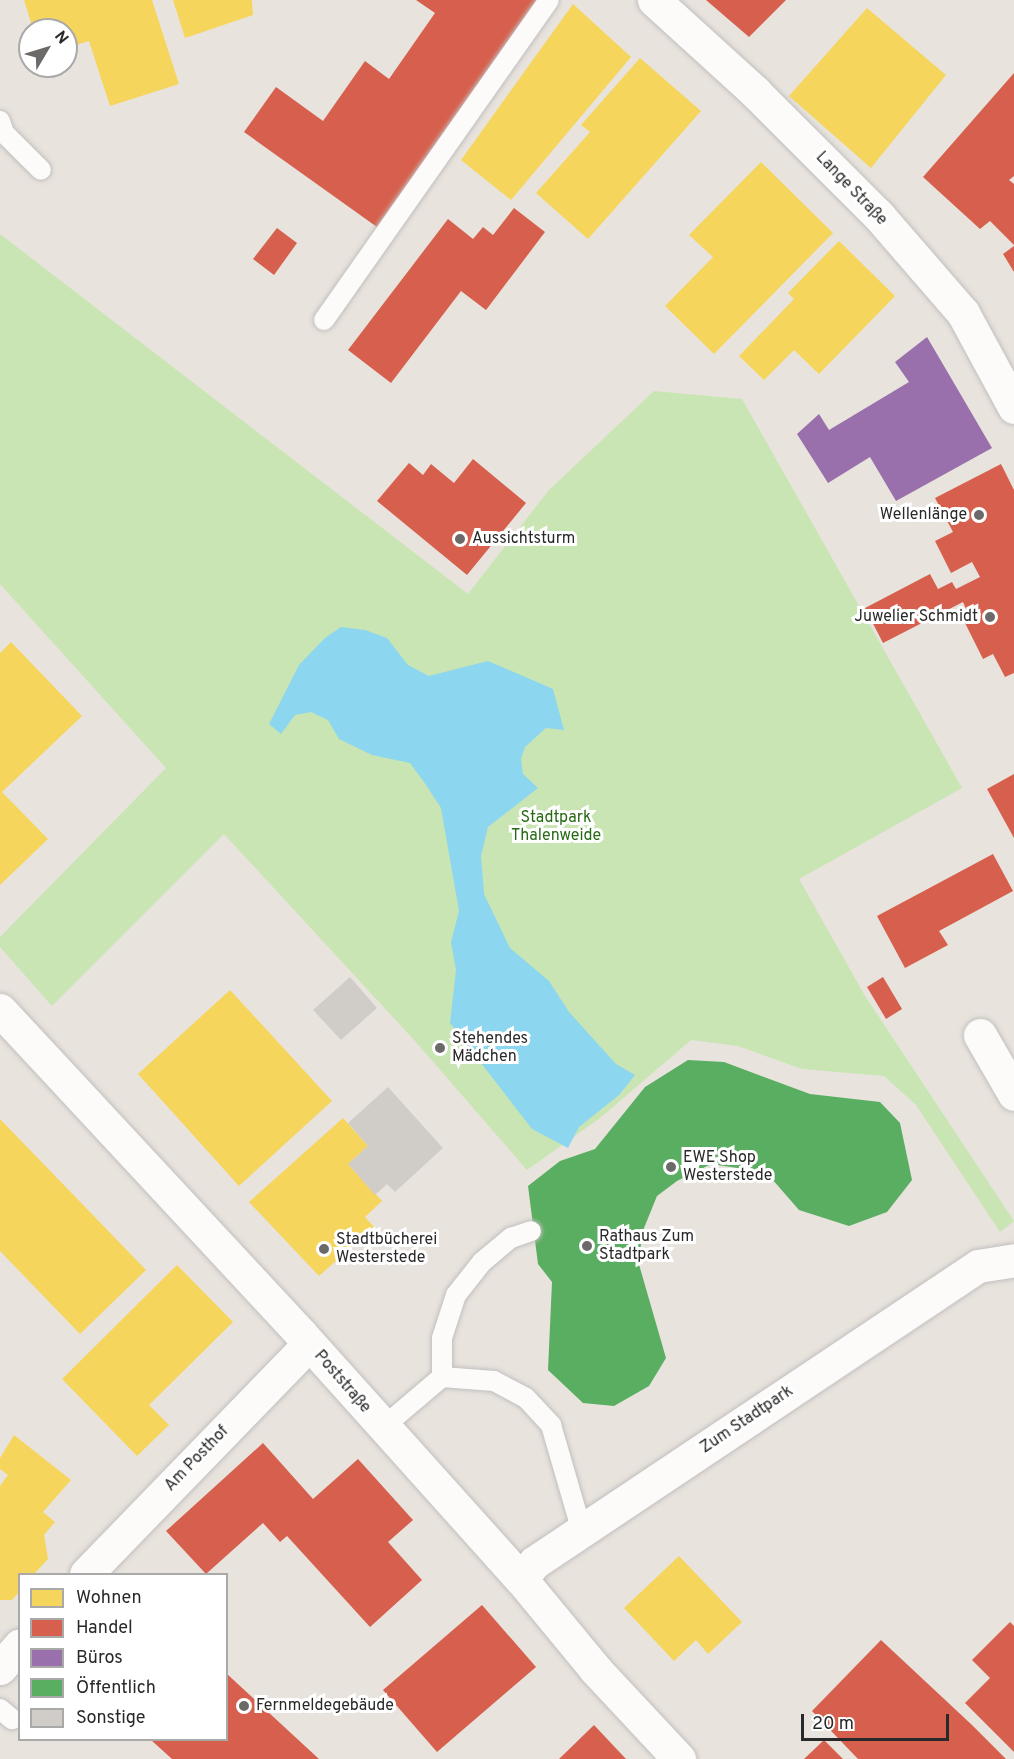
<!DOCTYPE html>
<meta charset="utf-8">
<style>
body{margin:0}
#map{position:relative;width:1014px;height:1759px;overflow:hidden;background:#e8e3dd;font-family:Overpass,sans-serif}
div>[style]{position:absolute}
.green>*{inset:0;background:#c9e5b3}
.water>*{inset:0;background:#8cd6ef}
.homes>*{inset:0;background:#f6d55c}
.shops>*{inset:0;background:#d6604d}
.offices>*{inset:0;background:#9970ab}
.public>*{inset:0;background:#5aae61}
.building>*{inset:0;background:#d0cdc9}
.roads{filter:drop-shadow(0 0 2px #c1bfbf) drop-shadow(0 0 2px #c1bfbf)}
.lane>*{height:20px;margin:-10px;padding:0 10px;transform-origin:10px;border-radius:10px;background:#fcfbfa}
.street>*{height:33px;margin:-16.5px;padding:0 16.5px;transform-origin:16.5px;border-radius:16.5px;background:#fcfbfa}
.dots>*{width:16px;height:16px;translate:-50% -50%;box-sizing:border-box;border:3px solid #fff;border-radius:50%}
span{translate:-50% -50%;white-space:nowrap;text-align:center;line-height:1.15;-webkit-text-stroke:6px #fff;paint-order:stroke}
.street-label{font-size:16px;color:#292929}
.poi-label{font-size:16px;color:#292929}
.right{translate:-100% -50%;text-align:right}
.left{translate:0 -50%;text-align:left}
.park-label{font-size:16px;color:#276a14}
.legend{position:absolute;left:18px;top:1573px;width:210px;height:168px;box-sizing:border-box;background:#fff;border:2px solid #a9a9a9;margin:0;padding:8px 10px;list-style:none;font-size:18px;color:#292929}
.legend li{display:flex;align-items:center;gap:12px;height:30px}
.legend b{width:30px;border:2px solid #a9a9a9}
.north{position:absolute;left:18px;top:18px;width:60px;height:60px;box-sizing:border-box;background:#fff;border:2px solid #a9a9a9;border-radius:50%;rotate:52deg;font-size:16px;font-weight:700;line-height:24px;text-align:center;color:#292929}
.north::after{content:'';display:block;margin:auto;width:21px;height:27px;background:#6c6a68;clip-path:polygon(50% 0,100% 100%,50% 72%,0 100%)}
.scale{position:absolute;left:801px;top:1714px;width:148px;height:27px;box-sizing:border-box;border:3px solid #292929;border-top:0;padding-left:8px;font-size:18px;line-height:21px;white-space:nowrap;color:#292929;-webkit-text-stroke:4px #fff;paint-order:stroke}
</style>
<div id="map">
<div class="green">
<div style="clip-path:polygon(0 234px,468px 594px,549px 490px,654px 391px,742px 399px,962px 788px,799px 879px,865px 996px,1014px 1221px,1000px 1232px,916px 1105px,884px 1076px,802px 1069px,738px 1046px,691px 1040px,600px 1118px,527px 1170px,415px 1041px,224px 834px,52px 1006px,0 947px,0 937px,166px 768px,0 584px)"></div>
</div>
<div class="water">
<div style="clip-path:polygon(341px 627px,365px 630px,387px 638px,408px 665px,429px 676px,488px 661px,553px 689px,564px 730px,546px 728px,525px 747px,521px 759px,523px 774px,538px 788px,488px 827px,481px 856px,484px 894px,510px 948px,549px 981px,569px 1012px,616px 1064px,635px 1075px,619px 1095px,579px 1127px,568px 1148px,532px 1129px,450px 1023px,456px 970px,451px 942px,459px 911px,441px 808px,424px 782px,410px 763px,372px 755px,339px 739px,328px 720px,311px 712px,295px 715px,281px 734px,269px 724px,299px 665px,325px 638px)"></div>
</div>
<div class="homes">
<div style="clip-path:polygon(24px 0,152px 0,179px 84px,110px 106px,89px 41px,66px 48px,66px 30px,53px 30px,50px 21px,32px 26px)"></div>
<div style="clip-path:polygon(173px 0,252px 0,253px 15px,185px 38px)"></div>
<div style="clip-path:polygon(573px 4px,631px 57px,511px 200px,461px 160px)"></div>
<div style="clip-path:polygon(867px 8px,946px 75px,871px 168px,789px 96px)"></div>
<div style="clip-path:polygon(640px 58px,701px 111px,588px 239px,536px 193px,590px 132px,581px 125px)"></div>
<div style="clip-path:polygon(761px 162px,833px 233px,714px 354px,665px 306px,713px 257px,689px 235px)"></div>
<div style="clip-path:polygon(839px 241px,895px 296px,819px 374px,794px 350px,764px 380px,739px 356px,794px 299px,788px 293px)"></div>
<div style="clip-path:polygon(11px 642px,82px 716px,2px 792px,48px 839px,0 885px,0 653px)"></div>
<div style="clip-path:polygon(230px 990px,332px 1101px,239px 1186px,138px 1074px)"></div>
<div style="clip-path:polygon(343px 1118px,368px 1146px,348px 1164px,382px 1201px,365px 1217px,374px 1227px,319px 1276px,249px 1202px)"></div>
<div style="clip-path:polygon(0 1119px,146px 1270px,80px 1334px,0 1251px)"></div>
<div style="clip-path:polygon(177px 1265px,233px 1322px,149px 1405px,169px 1425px,137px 1456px,62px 1379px)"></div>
<div style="clip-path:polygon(14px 1435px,71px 1480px,43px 1512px,55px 1522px,44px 1535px,48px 1559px,34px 1574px,20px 1574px,20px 1591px,12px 1600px,0 1600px,0 1486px,8px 1475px,0 1469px,0 1458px)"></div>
<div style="clip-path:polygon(679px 1556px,742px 1622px,708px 1654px,696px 1640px,674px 1661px,624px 1608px)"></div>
</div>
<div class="shops">
<div style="clip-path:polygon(416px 0,537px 0,377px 227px,244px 132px,276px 87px,323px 121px,365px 61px,389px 79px,435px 13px)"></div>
<div style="clip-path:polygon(706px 0,786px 0,749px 37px)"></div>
<div style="clip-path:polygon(1014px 73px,1014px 176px,1009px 180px,1014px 184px,1014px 245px,990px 221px,980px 229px,923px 177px)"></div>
<div style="clip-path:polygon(514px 208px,545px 232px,486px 310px,461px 291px,391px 383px,348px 350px,448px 219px,473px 239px,483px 227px,493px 235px)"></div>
<div style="clip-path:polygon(277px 228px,297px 243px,274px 275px,253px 259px)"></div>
<div style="clip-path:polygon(1014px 246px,1014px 272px,1003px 254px)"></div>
<div style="clip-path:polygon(473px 459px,526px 503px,467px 575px,377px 501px,409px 463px,423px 475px,431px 464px,454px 483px)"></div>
<div style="clip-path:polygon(1001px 464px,1014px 490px,1014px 673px,1005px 677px,993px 654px,983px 659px,963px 619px,969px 616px,963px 602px,883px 643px,865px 608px,930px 574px,938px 589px,952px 582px,956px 589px,980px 577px,972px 562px,951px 573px,935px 541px,953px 532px,935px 498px)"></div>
<div style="clip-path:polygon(1014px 774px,1014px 838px,987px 789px)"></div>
<div style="clip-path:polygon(993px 854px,1013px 891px,939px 931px,948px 945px,905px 968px,877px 916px)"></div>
<div style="clip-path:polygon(883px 977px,902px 1009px,886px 1019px,867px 987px)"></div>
<div style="clip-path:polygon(263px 1443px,313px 1499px,358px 1459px,413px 1520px,388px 1542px,422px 1580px,370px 1627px,287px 1536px,280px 1542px,263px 1523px,206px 1574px,166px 1531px)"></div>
<div style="clip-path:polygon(482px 1605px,536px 1667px,437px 1752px,383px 1690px)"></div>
<div style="clip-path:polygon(1010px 1622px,1014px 1626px,1014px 1752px,965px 1703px,990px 1678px,972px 1660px)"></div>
<div style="clip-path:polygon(881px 1640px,972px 1725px,1006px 1759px,858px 1759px,812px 1711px)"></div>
<div style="clip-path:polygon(226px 1673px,319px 1759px,172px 1759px,151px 1740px,226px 1740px)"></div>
<div style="clip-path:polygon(594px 1725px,626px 1759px,559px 1759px)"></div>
<div style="clip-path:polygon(824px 1740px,843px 1759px,804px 1759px)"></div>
</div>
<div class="offices">
<div style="clip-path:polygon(927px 337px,992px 448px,896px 501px,870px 457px,828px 483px,797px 434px,819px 414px,829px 430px,909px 382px,895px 362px)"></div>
</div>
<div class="public">
<div style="clip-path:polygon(688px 1060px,724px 1062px,810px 1094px,880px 1102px,900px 1123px,912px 1180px,887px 1212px,849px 1226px,799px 1210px,772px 1179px,744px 1169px,711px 1164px,677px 1181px,657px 1196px,644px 1228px,638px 1261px,666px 1358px,649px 1386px,614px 1406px,583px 1403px,548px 1370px,552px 1282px,538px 1264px,528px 1186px,560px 1161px,595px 1149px,645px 1087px)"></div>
</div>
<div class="building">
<div style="clip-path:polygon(350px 977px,377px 1008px,341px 1040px,313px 1010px)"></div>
<div style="clip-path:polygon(388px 1087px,443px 1148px,395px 1192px,387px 1184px,375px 1195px,348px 1164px,368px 1146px,348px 1123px)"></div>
</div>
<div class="roads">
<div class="lane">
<div style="left:0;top:121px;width:13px;rotate:72deg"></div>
<div style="left:4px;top:133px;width:52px;rotate:45deg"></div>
<div style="left:324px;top:320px;width:391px;rotate:-54.9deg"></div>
<div style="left:442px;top:1377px;width:39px;rotate:-90deg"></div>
<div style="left:442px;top:1338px;width:45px;rotate:-72deg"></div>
<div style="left:456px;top:1295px;width:42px;rotate:-51.8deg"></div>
<div style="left:482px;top:1262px;width:38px;rotate:-40deg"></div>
<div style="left:511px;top:1238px;width:21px;rotate:-19deg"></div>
<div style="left:382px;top:1428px;width:79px;rotate:-40.4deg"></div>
<div style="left:442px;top:1377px;width:52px;rotate:4.4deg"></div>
<div style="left:494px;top:1381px;width:36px;rotate:28deg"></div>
<div style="left:526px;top:1398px;width:37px;rotate:47deg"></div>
<div style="left:551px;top:1425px;width:111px;rotate:73.8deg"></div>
<div style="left:0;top:1709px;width:16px;rotate:40deg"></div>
</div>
<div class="street">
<div style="left:654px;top:0;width:137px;rotate:42.3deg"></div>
<div style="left:755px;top:92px;width:175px;rotate:45deg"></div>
<div style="left:879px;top:216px;width:128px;rotate:49.1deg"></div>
<div style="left:963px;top:313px;width:107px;rotate:61.5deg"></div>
<div style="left:0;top:1010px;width:441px;rotate:47.1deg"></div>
<div style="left:300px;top:1333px;width:331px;rotate:48.1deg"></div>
<div style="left:521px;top:1579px;width:118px;rotate:50.5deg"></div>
<div style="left:596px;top:1670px;width:122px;rotate:47deg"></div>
<div style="left:980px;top:1035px;width:68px;rotate:60deg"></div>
<div style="left:86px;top:1574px;width:320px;rotate:-45.9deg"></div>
<div style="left:521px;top:1579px;width:22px;rotate:-51deg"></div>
<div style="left:535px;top:1562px;width:533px;rotate:-33.75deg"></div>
<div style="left:978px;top:1266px;width:36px;rotate:-9deg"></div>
<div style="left:0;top:1668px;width:30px;rotate:-49deg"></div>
</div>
</div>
<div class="dots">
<div style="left:979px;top:515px;background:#6c6a68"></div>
<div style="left:460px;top:539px;background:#6c6a68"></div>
<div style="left:990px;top:617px;background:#6c6a68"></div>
<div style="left:440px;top:1048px;background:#6c6a68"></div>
<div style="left:671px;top:1167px;background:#6c6a68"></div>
<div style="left:587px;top:1246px;background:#6c6a68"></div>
<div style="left:324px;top:1249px;background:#6c6a68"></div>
<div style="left:244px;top:1706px;background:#6c6a68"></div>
</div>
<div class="street-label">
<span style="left:851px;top:189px;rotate:46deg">Lange Straße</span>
<span style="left:342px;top:1382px;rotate:49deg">Poststraße</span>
<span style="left:747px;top:1420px;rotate:-34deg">Zum Stadtpark</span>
<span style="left:197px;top:1459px;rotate:-46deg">Am Posthof</span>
</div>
<div class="poi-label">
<span class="right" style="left:967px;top:515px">Wellenlänge</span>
<span class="left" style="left:472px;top:539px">Aussichtsturm</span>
<span class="right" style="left:978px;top:617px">Juwelier Schmidt</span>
<span class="left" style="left:452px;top:1048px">Stehendes<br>Mädchen</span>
<span class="left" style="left:683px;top:1167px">EWE Shop<br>Westerstede</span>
<span class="left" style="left:599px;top:1246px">Rathaus Zum<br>Stadtpark</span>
<span class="left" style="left:336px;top:1249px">Stadtbücherei<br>Westerstede</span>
<span class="left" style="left:256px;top:1706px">Fernmeldegebäude</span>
</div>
<div class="park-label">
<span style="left:556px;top:827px">Stadtpark<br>Thalenweide</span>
</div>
<ul class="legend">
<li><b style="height:16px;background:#f6d55c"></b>Wohnen</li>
<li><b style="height:16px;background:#d6604d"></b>Handel</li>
<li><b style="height:16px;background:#9970ab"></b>Büros</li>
<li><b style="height:16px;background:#5aae61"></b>Öffentlich</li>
<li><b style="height:16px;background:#d0cdc9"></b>Sonstige</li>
</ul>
<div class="north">N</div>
<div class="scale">20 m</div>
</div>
